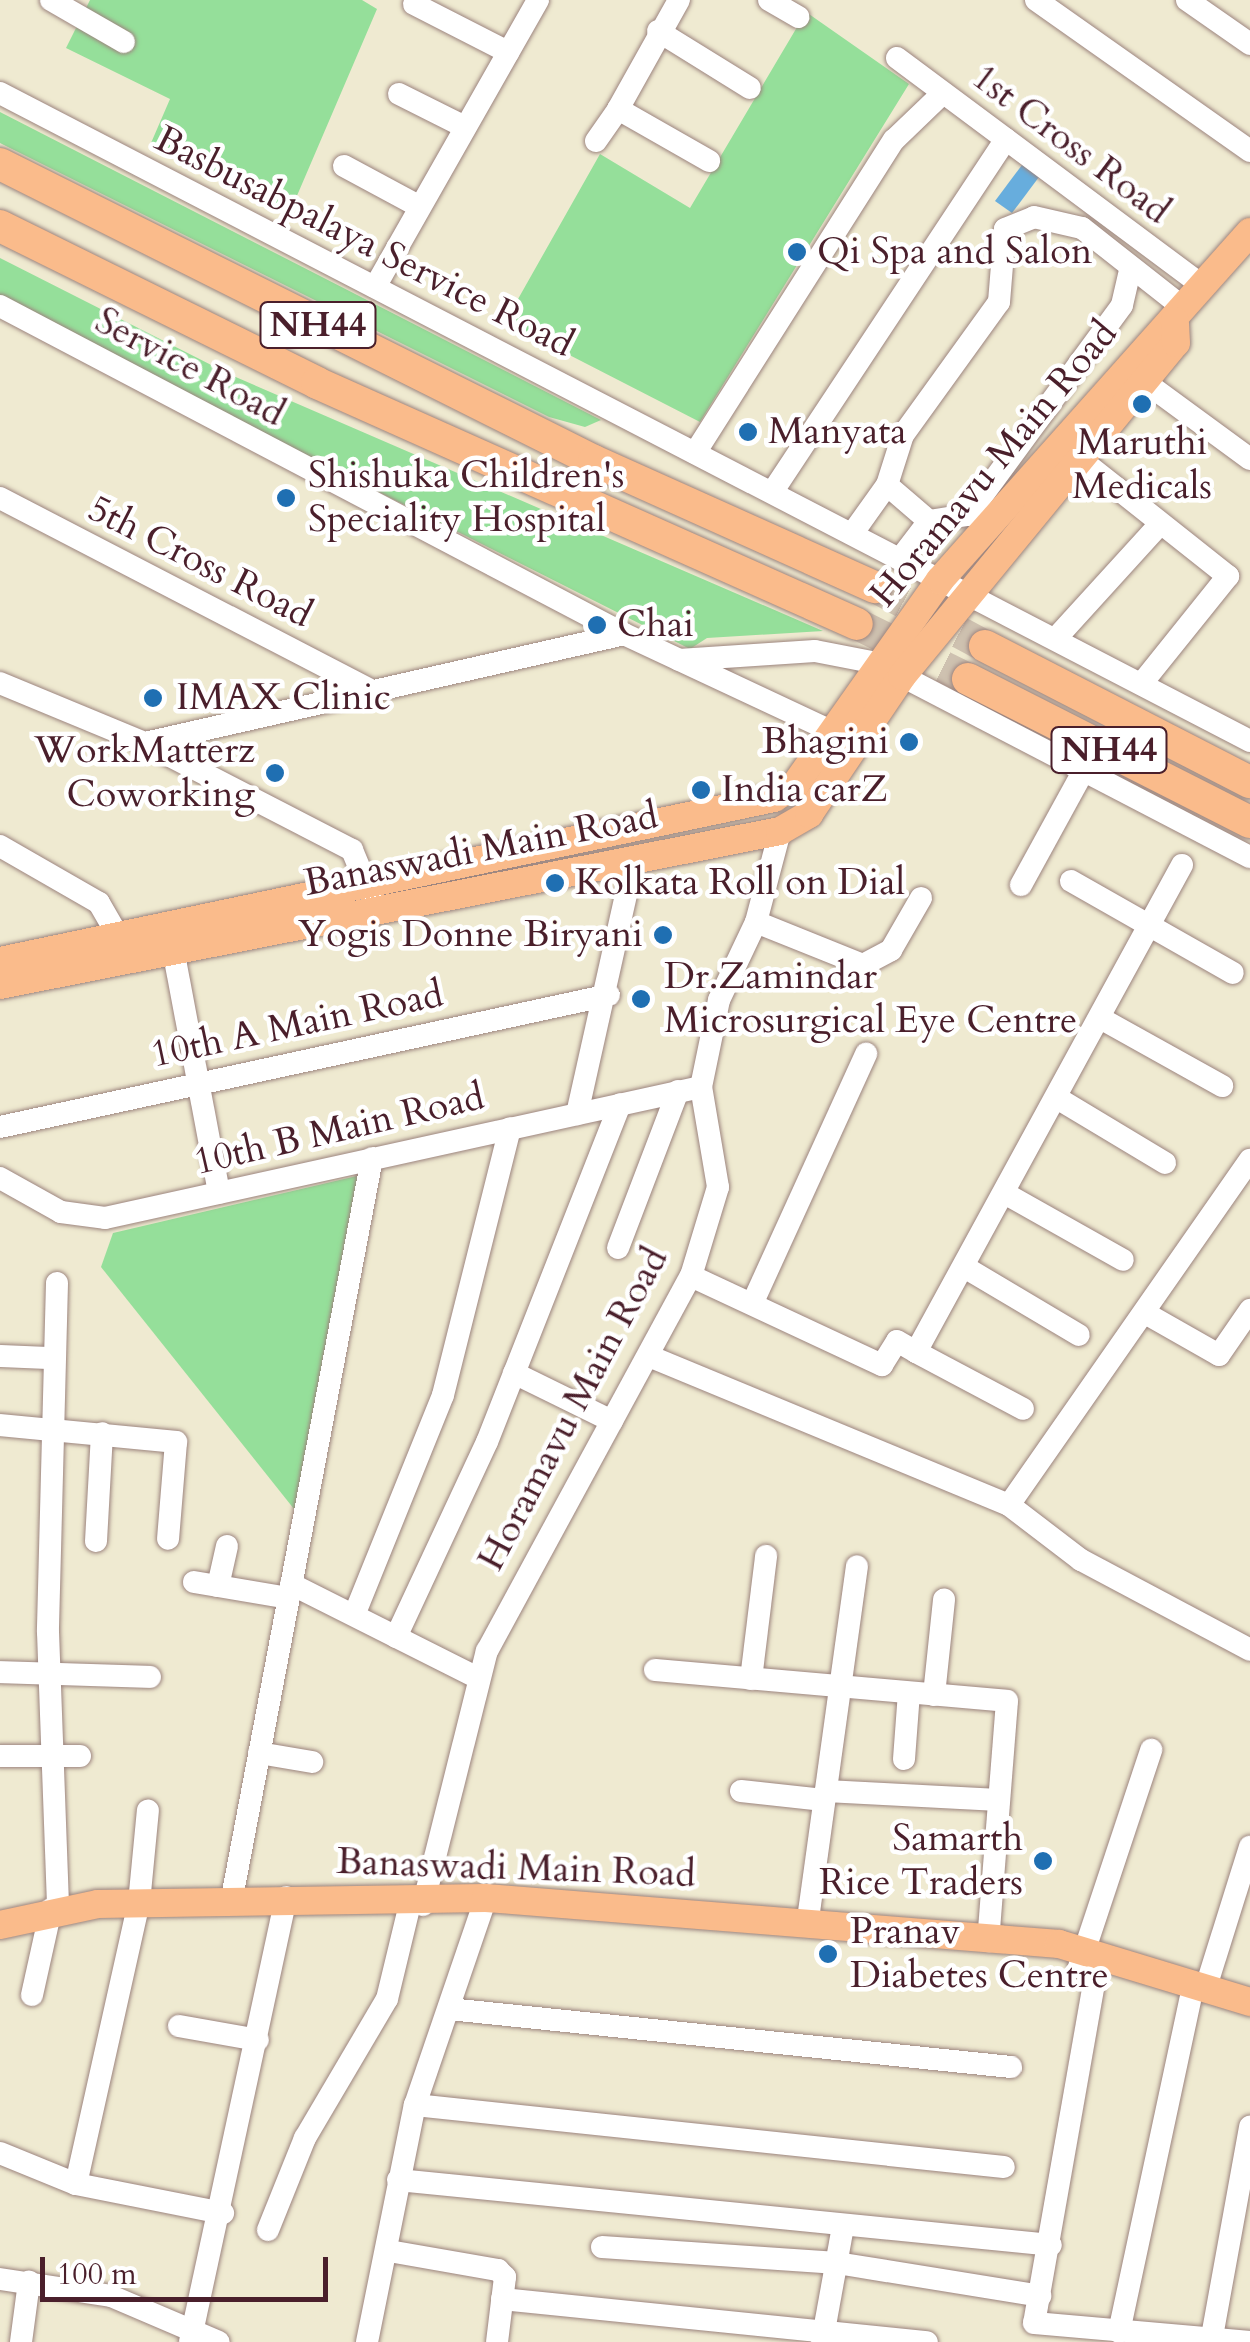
<!DOCTYPE html>
<style>
body{margin:0}
#map{position:relative;width:1250px;height:2342px;overflow:hidden;background:#efead1;font-family:Cardo,serif}
div>[style]{position:absolute}
.green>*{inset:0;background:#95df9a}
.water>*{inset:0;background:#67addd}
.highway-tunnel>*{height:32px;margin-top:-16px;transform-origin:0;background:repeating-linear-gradient(90deg,#cec1b0 0 32px,transparent 0 48px)}
.roads{filter:drop-shadow(0 0 2px #9c847e) drop-shadow(0 0 2px #9c847e)}
.minor>*{height:22px;margin:-11px;padding:0 11px;transform-origin:11px;border-radius:11px;background:#fff}
.major>*{height:28px;margin:-14px;padding:0 14px;transform-origin:14px;border-radius:14px;background:#fabb8b}
.highway>*{height:32px;margin:-16px;padding:0 16px;transform-origin:16px;border-radius:16px;background:#fabb8b}
.dots>*{width:28px;height:28px;translate:-50% -50%;box-sizing:border-box;border:5px solid #fff;border-radius:50%}
span{translate:-50% -50%;white-space:nowrap;text-align:center;line-height:1.15;-webkit-text-stroke:9px #fff;paint-order:stroke}
.shield-label span{padding:2px 8px;background:#fff;border:2px solid;border-radius:8px;-webkit-text-stroke-width:0}
.shield-label{font-size:35px;color:#4a1f2b;font-weight:700}
.street-label{font-size:38px;color:#4a1f2b}
.poi-label{font-size:38px;color:#4a1f2b}
.left{translate:0 -50%;text-align:left}
.right{translate:-100% -50%;text-align:right}
.scale{position:absolute;left:40px;top:2257px;width:288px;height:45px;box-sizing:border-box;border:5px solid #4a1f2b;border-top:0;padding-left:12px;font-size:30px;line-height:35px;white-space:nowrap;color:#4a1f2b;-webkit-text-stroke:8px #fff;paint-order:stroke}
</style>
<div id="map">
<div class="green">
<div style="clip-path:polygon(90px 0,362px 0,377px 9px,290px 212px,151px 143px,170px 99px,66px 48px)"></div>
<div style="clip-path:polygon(806px 12px,909px 84px,700px 422px,505px 322px,600px 154px,690px 208px)"></div>
<div style="clip-path:polygon(0 112px,601px 420px,585px 427px,549px 417px,0 143px)"></div>
<div style="clip-path:polygon(0 258px,231px 375px,823px 631px,707px 638px,690px 649px,0 301px)"></div>
<div style="clip-path:polygon(361px 1175px,298px 1514px,101px 1267px,113px 1233px)"></div>
</div>
<div class="water">
<div style="clip-path:polygon(1022px 165px,1039px 177px,1012px 213px,995px 201px)"></div>
</div>
<div class="highway-tunnel">
<div style="left:875px;top:587px;width:125px;rotate:28.2deg"></div>
<div style="left:857px;top:624px;width:124px;rotate:26.4deg"></div>
</div>
<div class="roads">
<div class="minor">
<div style="left:51px;top:0;width:84px;rotate:29.9deg"></div>
<div style="left:679px;top:0;width:125px;rotate:119.2deg"></div>
<div style="left:618px;top:109px;width:105px;rotate:29.7deg"></div>
<div style="left:769px;top:0;width:34px;rotate:30deg"></div>
<div style="left:1036px;top:0;width:262px;rotate:35.2deg"></div>
<div style="left:1187px;top:0;width:77px;rotate:34.9deg"></div>
<div style="left:414px;top:4px;width:106px;rotate:27.1deg"></div>
<div style="left:658px;top:31px;width:108px;rotate:31.8deg"></div>
<div style="left:897px;top:58px;width:383px;rotate:36.7deg"></div>
<div style="left:0;top:93px;width:1408px;rotate:27.4deg"></div>
<div style="left:399px;top:94px;width:74px;rotate:26.6deg"></div>
<div style="left:596px;top:141px;width:39px;rotate:-55deg"></div>
<div style="left:344px;top:166px;width:86px;rotate:28.3deg"></div>
<div style="left:375px;top:287px;width:330px;rotate:-60.4deg"></div>
<div style="left:0;top:306px;width:705px;rotate:27.73deg"></div>
<div style="left:624px;top:634px;width:229px;rotate:25.1deg"></div>
<div style="left:1145px;top:382px;width:130px;rotate:36.3deg"></div>
<div style="left:695px;top:453px;width:371px;rotate:-57.6deg"></div>
<div style="left:894px;top:140px;width:68px;rotate:-43.8deg"></div>
<div style="left:1084px;top:462px;width:184px;rotate:38.4deg"></div>
<div style="left:1228px;top:576px;width:137px;rotate:128.8deg"></div>
<div style="left:887px;top:485px;width:55px;rotate:40.6deg"></div>
<div style="left:929px;top:521px;width:39px;rotate:-9deg"></div>
<div style="left:968px;top:515px;width:260px;rotate:-53.7deg"></div>
<div style="left:1122px;top:305px;width:35px;rotate:-77deg"></div>
<div style="left:773px;top:491px;width:422px;rotate:-56.5deg"></div>
<div style="left:0;top:498px;width:415px;rotate:27.4deg"></div>
<div style="left:852px;top:534px;width:60px;rotate:-54.5deg"></div>
<div style="left:887px;top:485px;width:52px;rotate:-72.3deg"></div>
<div style="left:903px;top:435px;width:164px;rotate:-54.2deg"></div>
<div style="left:999px;top:302px;width:73px;rotate:-85.3deg"></div>
<div style="left:1005px;top:229px;width:31px;rotate:-22deg"></div>
<div style="left:1034px;top:217px;width:49px;rotate:12.9deg"></div>
<div style="left:1082px;top:228px;width:131px;rotate:38.2deg"></div>
<div style="left:900px;top:559px;width:48px;rotate:-52.7deg"></div>
<div style="left:1058px;top:636px;width:151px;rotate:-47.7deg"></div>
<div style="left:679px;top:660px;width:136px;rotate:-3.8deg"></div>
<div style="left:815px;top:651px;width:63px;rotate:11deg"></div>
<div style="left:877px;top:663px;width:420px;rotate:27.5deg"></div>
<div style="left:0;top:683px;width:157px;rotate:22.5deg"></div>
<div style="left:145px;top:743px;width:233px;rotate:27.3deg"></div>
<div style="left:352px;top:850px;width:52px;rotate:67.4deg"></div>
<div style="left:145px;top:743px;width:491px;rotate:-12.8deg"></div>
<div style="left:0;top:846px;width:114px;rotate:29.9deg"></div>
<div style="left:99px;top:903px;width:39px;rotate:60deg"></div>
<div style="left:1071px;top:881px;width:186px;rotate:29.6deg"></div>
<div style="left:1021px;top:885px;width:131px;rotate:-61.3deg"></div>
<div style="left:756px;top:922px;width:115px;rotate:21.9deg"></div>
<div style="left:863px;top:965px;width:32px;rotate:-28deg"></div>
<div style="left:891px;top:950px;width:60px;rotate:-60deg"></div>
<div style="left:173px;top:949px;width:248px;rotate:79.3deg"></div>
<div style="left:1100px;top:1018px;width:140px;rotate:29.1deg"></div>
<div style="left:1057px;top:1098px;width:126px;rotate:31deg"></div>
<div style="left:577px;top:1114px;width:262px;rotate:-77.4deg"></div>
<div style="left:0;top:1127px;width:623px;rotate:-12.23deg"></div>
<div style="left:0;top:1178px;width:70px;rotate:29.1deg"></div>
<div style="left:61px;top:1212px;width:44px;rotate:7.8deg"></div>
<div style="left:105px;top:1218px;width:610px;rotate:-12.4deg"></div>
<div style="left:1006px;top:1194px;width:134px;rotate:29.4deg"></div>
<div style="left:618px;top:1248px;width:168px;rotate:-69.1deg"></div>
<div style="left:966px;top:1268px;width:131px;rotate:30.7deg"></div>
<div style="left:691px;top:1276px;width:211px;rotate:25deg"></div>
<div style="left:882px;top:1365px;width:28px;rotate:-58deg"></div>
<div style="left:897px;top:1341px;width:22px;rotate:30deg"></div>
<div style="left:916px;top:1352px;width:555px;rotate:-61.36deg"></div>
<div style="left:57px;top:1283px;width:349px;rotate:91.5deg"></div>
<div style="left:48px;top:1632px;width:275px;rotate:87.9deg"></div>
<div style="left:753px;top:1302px;width:273px;rotate:-65.5deg"></div>
<div style="left:1145px;top:1313px;width:85px;rotate:29.6deg"></div>
<div style="left:1219px;top:1355px;width:55px;rotate:-55.4deg"></div>
<div style="left:916px;top:1352px;width:121px;rotate:28deg"></div>
<div style="left:0;top:1356px;width:49px;rotate:2.3deg"></div>
<div style="left:649px;top:1356px;width:390px;rotate:22.5deg"></div>
<div style="left:1009px;top:1505px;width:91px;rotate:37.4deg"></div>
<div style="left:1081px;top:1560px;width:191px;rotate:28deg"></div>
<div style="left:514px;top:1373px;width:109px;rotate:26.1deg"></div>
<div style="left:0;top:1425px;width:177px;rotate:5.5deg"></div>
<div style="left:176px;top:1442px;width:97px;rotate:94.7deg"></div>
<div style="left:1009px;top:1505px;width:421px;rotate:-55.1deg"></div>
<div style="left:96px;top:1541px;width:108px;rotate:-86.8deg"></div>
<div style="left:194px;top:1582px;width:96px;rotate:9.6deg"></div>
<div style="left:291px;top:1584px;width:207px;rotate:26.7deg"></div>
<div style="left:218px;top:1586px;width:41px;rotate:-77.3deg"></div>
<div style="left:355px;top:1613px;width:235px;rotate:-68deg"></div>
<div style="left:443px;top:1395px;width:275px;rotate:-75.9deg"></div>
<div style="left:396px;top:1637px;width:215px;rotate:-65deg"></div>
<div style="left:487px;top:1442px;width:363px;rotate:-68.5deg"></div>
<div style="left:655px;top:1670px;width:353px;rotate:5deg"></div>
<div style="left:1007px;top:1701px;width:241px;rotate:94.5deg"></div>
<div style="left:0;top:1672px;width:150px;rotate:1.9deg"></div>
<div style="left:751px;top:1679px;width:124px;rotate:-83deg"></div>
<div style="left:934px;top:1695px;width:96px;rotate:-84deg"></div>
<div style="left:259px;top:1753px;width:54px;rotate:9.6deg"></div>
<div style="left:0;top:1756px;width:80px"></div>
<div style="left:904px;top:1759px;width:66px;rotate:-85.7deg"></div>
<div style="left:741px;top:1791px;width:83px;rotate:6.2deg"></div>
<div style="left:826px;top:1791px;width:173px;rotate:3deg"></div>
<div style="left:231px;top:1903px;width:758px;rotate:-79.28deg"></div>
<div style="left:423px;top:1905px;width:262px;rotate:-75.9deg"></div>
<div style="left:487px;top:1651px;width:427px;rotate:-61.5deg"></div>
<div style="left:691px;top:1276px;width:93px;rotate:-73.1deg"></div>
<div style="left:718px;top:1187px;width:101px;rotate:-99.6deg"></div>
<div style="left:701px;top:1087px;width:89px;rotate:-78.3deg"></div>
<div style="left:719px;top:1000px;width:86px;rotate:-64.6deg"></div>
<div style="left:756px;top:922px;width:94px;rotate:-75.2deg"></div>
<div style="left:808px;top:1919px;width:356px;rotate:-82.1deg"></div>
<div style="left:1079px;top:1967px;width:229px;rotate:-71.6deg"></div>
<div style="left:1096px;top:1972px;width:356px;rotate:100deg"></div>
<div style="left:1034px;top:2323px;width:217px;rotate:5deg"></div>
<div style="left:1206px;top:1987px;width:147px;rotate:-72.6deg"></div>
<div style="left:32px;top:1995px;width:88px;rotate:-77.5deg"></div>
<div style="left:449px;top:2009px;width:565px;rotate:5.89deg"></div>
<div style="left:179px;top:2026px;width:80px;rotate:10deg"></div>
<div style="left:415px;top:2105px;width:592px;rotate:6.01deg"></div>
<div style="left:0;top:2153px;width:82px;rotate:22.2deg"></div>
<div style="left:76px;top:2184px;width:150px;rotate:11.2deg"></div>
<div style="left:398px;top:2180px;width:656px;rotate:5.68deg"></div>
<div style="left:76px;top:2184px;width:288px;rotate:-77.4deg"></div>
<div style="left:139px;top:1903px;width:93px;rotate:-84.5deg"></div>
<div style="left:268px;top:2230px;width:99px;rotate:-68.1deg"></div>
<div style="left:305px;top:2138px;width:161px;rotate:-59.5deg"></div>
<div style="left:387px;top:1999px;width:98px;rotate:-76.4deg"></div>
<div style="left:602px;top:2247px;width:236px;rotate:3.9deg"></div>
<div style="left:837px;top:2263px;width:206px;rotate:9.2deg"></div>
<div style="left:389px;top:2251px;width:111px;rotate:9.9deg"></div>
<div style="left:498px;top:2270px;width:10px;rotate:45deg"></div>
<div style="left:505px;top:2277px;width:65px;rotate:97deg"></div>
<div style="left:0;top:2279px;width:112px;rotate:8.7deg"></div>
<div style="left:111px;top:2296px;width:117px;rotate:23.1deg"></div>
<div style="left:502px;top:2299px;width:427px;rotate:5.8deg"></div>
<div style="left:1119px;top:2332px;width:340px;rotate:-77.9deg"></div>
<div style="left:21px;top:2342px;width:61px;rotate:-82.4deg"></div>
<div style="left:190px;top:2342px;width:455px;rotate:-77.8deg"></div>
<div style="left:367px;top:2342px;width:242px;rotate:-78.6deg"></div>
<div style="left:415px;top:2105px;width:219px;rotate:-71.1deg"></div>
<div style="left:822px;top:2342px;width:118px;rotate:-79.7deg"></div>
<div style="left:1211px;top:2342px;width:219px;rotate:-79.7deg"></div>
</div>
<div class="major">
<div style="left:0;top:961px;width:791px;rotate:-11.89deg"></div>
<div style="left:774px;top:798px;width:25px;rotate:-32deg"></div>
<div style="left:795px;top:785px;width:251px;rotate:-54.7deg"></div>
<div style="left:940px;top:580px;width:466px;rotate:-48.3deg"></div>
<div style="left:0;top:985px;width:795px;rotate:-11.17deg"></div>
<div style="left:780px;top:831px;width:34px;rotate:-30deg"></div>
<div style="left:809px;top:814px;width:166px;rotate:-56deg"></div>
<div style="left:902px;top:676px;width:431px;rotate:-50.6deg"></div>
<div style="left:1176px;top:343px;width:22px;rotate:-93deg"></div>
<div style="left:0;top:1925px;width:100px;rotate:-12.1deg"></div>
<div style="left:98px;top:1904px;width:388px;rotate:-0.9deg"></div>
<div style="left:486px;top:1898px;width:575px;rotate:4.59deg"></div>
<div style="left:1059px;top:1944px;width:200px;rotate:16.9deg"></div>
</div>
<div class="highway">
<div style="left:0;top:164px;width:664px;rotate:26.57deg"></div>
<div style="left:594px;top:461px;width:308px;rotate:24.2deg"></div>
<div style="left:0;top:226px;width:354px;rotate:26.3deg"></div>
<div style="left:317px;top:383px;width:591px;rotate:24.05deg"></div>
<div style="left:985px;top:646px;width:298px;rotate:27.2deg"></div>
<div style="left:968px;top:679px;width:316px;rotate:26.9deg"></div>
</div>
</div>
<div class="dots">
<div style="left:797px;top:252px;background:#1f6fb2"></div>
<div style="left:1142px;top:404px;background:#1f6fb2"></div>
<div style="left:748px;top:432px;background:#1f6fb2"></div>
<div style="left:286px;top:498px;background:#1f6fb2"></div>
<div style="left:597px;top:625px;background:#1f6fb2"></div>
<div style="left:153px;top:698px;background:#1f6fb2"></div>
<div style="left:909px;top:742px;background:#1f6fb2"></div>
<div style="left:275px;top:773px;background:#1f6fb2"></div>
<div style="left:701px;top:790px;background:#1f6fb2"></div>
<div style="left:555px;top:883px;background:#1f6fb2"></div>
<div style="left:663px;top:935px;background:#1f6fb2"></div>
<div style="left:641px;top:999px;background:#1f6fb2"></div>
<div style="left:1043px;top:1861px;background:#1f6fb2"></div>
<div style="left:828px;top:1954px;background:#1f6fb2"></div>
</div>
<div class="shield-label">
<span style="left:318px;top:325px">NH44</span>
<span style="left:1109px;top:750px">NH44</span>
</div>
<div class="street-label">
<span style="left:1071px;top:144px;rotate:37deg">1st Cross Road</span>
<span style="left:364px;top:242px;rotate:27deg">Basbusabpalaya Service Road</span>
<span style="left:190px;top:367px;rotate:28deg">Service Road</span>
<span style="left:994px;top:464px;rotate:-50deg">Horamavu Main Road</span>
<span style="left:200px;top:562px;rotate:27deg">5th Cross Road</span>
<span style="left:481px;top:850px;rotate:-11deg">Banaswadi Main Road</span>
<span style="left:297px;top:1025px;rotate:-12deg">10th A Main Road</span>
<span style="left:339px;top:1130px;rotate:-13deg">10th B Main Road</span>
<span style="left:573px;top:1409px;rotate:-62deg">Horamavu Main Road</span>
<span style="left:516px;top:1868px;rotate:2deg">Banaswadi Main Road</span>
</div>
<div class="poi-label">
<span class="left" style="left:817px;top:252px">Qi Spa and Salon</span>
<span class="left" style="left:768px;top:432px">Manyata</span>
<span style="left:1142px;top:465px">Maruthi<br>Medicals</span>
<span class="left" style="left:308px;top:498px">Shishuka Children's<br>Speciality Hospital</span>
<span class="left" style="left:617px;top:625px">Chai</span>
<span class="left" style="left:176px;top:698px">IMAX Clinic</span>
<span class="right" style="left:889px;top:742px">Bhagini</span>
<span class="right" style="left:255px;top:773px">WorkMatterz<br>Coworking</span>
<span class="left" style="left:721px;top:790px">India carZ</span>
<span class="left" style="left:575px;top:883px">Kolkata Roll on Dial</span>
<span class="right" style="left:643px;top:935px">Yogis Donne Biryani</span>
<span class="left" style="left:664px;top:999px">Dr.Zamindar<br>Microsurgical Eye Centre</span>
<span class="right" style="left:1023px;top:1861px">Samarth<br>Rice Traders</span>
<span class="left" style="left:850px;top:1954px">Pranav<br>Diabetes Centre</span>
</div>
<div class="scale">100 m</div>
</div>
